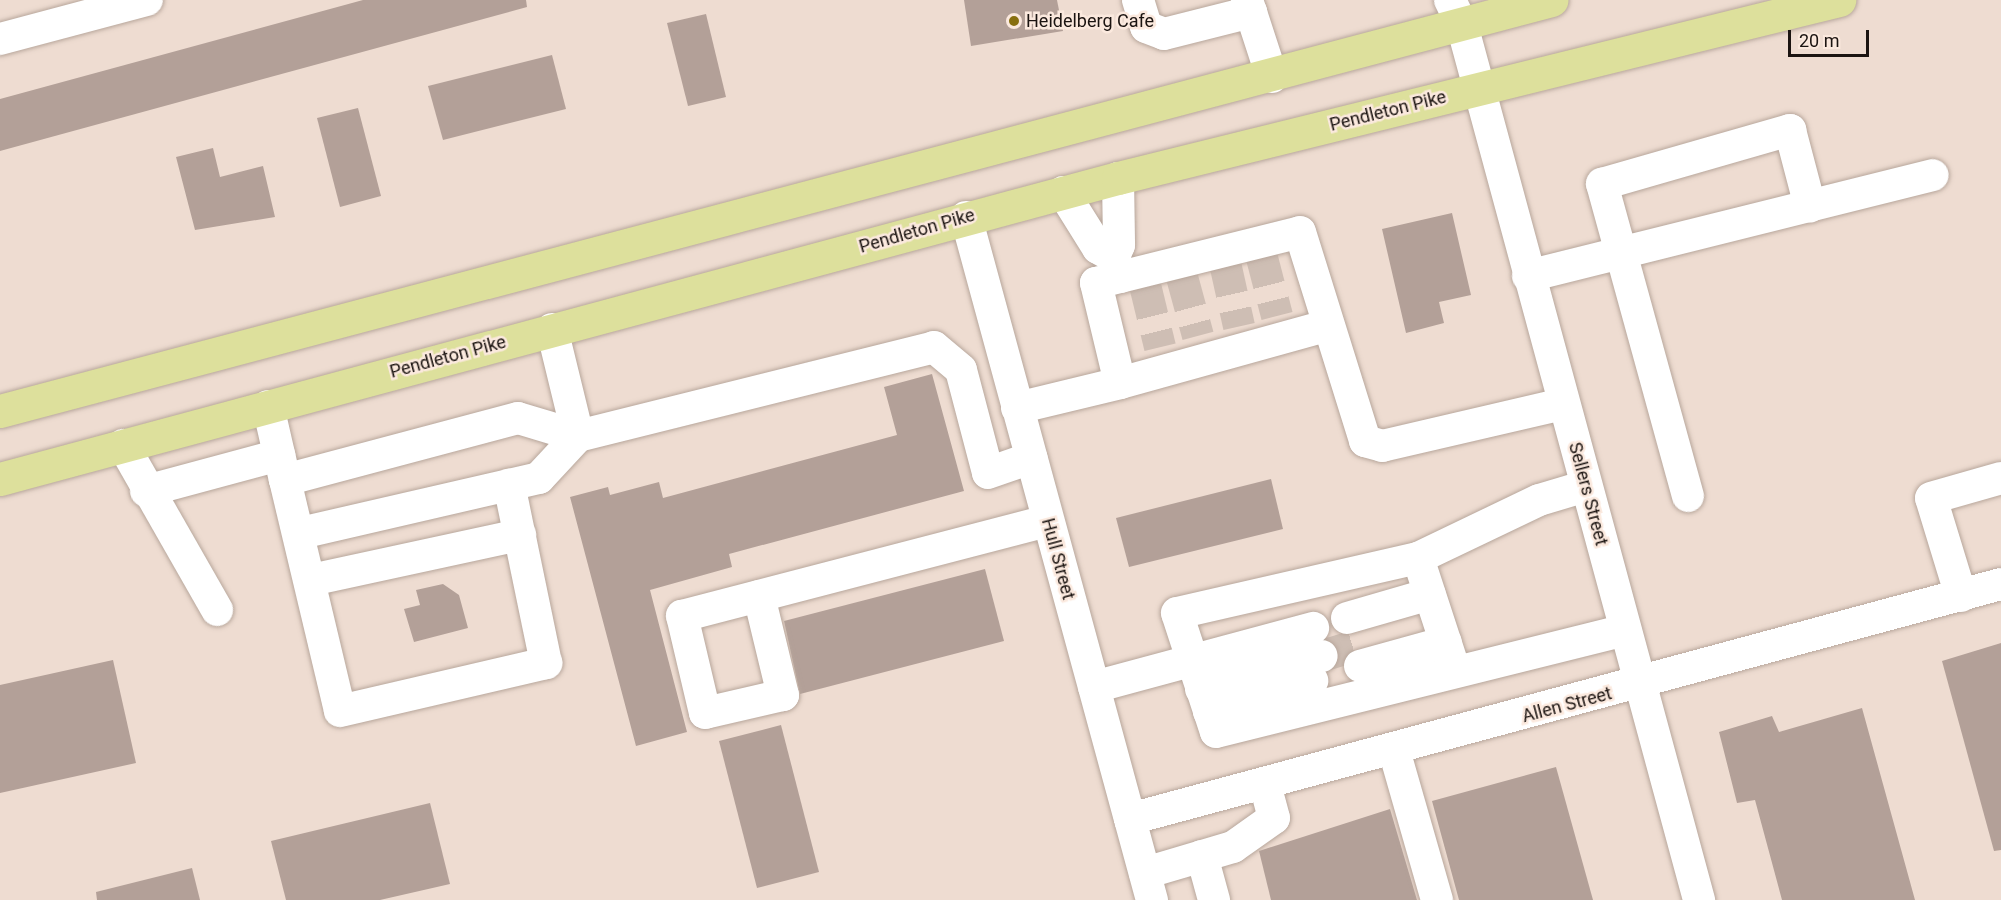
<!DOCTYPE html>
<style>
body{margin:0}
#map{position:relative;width:2001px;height:900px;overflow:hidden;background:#eedcd1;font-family:Roboto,sans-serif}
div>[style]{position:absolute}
.building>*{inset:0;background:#b3a098}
.minor-tunnel>*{height:32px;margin-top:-16px;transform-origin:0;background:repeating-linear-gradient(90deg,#cebeb4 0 32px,transparent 0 48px)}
.roads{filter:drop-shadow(0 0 2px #b8a79c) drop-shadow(0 0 2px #b8a79c)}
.minor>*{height:32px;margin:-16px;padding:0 16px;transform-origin:16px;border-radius:16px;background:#fff}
.major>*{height:33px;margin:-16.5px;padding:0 16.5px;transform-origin:16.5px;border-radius:16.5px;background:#dde09c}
.dots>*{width:16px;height:16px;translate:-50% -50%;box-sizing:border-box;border:3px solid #fbe9de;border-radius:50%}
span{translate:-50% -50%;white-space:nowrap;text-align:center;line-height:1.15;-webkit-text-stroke:5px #fbe9de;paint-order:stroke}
.poi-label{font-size:18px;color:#1b1411}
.left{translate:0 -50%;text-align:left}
.street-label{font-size:18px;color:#1b1411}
.scale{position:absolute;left:1788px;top:30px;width:81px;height:27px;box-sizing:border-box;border:3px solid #1b1411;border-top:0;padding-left:8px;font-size:18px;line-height:21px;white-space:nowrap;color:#1b1411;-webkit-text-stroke:4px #fbe9de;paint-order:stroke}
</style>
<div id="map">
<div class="building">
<div style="clip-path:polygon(363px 0,526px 0,527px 7px,0 151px,0 99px)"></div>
<div style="clip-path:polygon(964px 0,1057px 0,1063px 31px,971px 46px)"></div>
<div style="clip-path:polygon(706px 14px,726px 97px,688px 106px,667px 23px)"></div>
<div style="clip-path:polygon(552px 55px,566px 109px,443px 140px,428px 86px)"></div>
<div style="clip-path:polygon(358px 108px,381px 196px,340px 207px,317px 118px)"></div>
<div style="clip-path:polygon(213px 148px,220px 177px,263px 166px,275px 217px,195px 230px,176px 157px)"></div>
<div style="clip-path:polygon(1452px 213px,1471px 295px,1439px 302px,1444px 323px,1406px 333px,1382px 229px)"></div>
<div style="clip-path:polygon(932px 374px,964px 491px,729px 554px,732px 567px,650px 590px,687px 732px,636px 746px,570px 497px,608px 487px,610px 495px,659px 482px,663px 498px,897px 435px,884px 387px)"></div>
<div style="clip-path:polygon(1271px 479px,1283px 529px,1129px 567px,1116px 518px)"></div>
<div style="clip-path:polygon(985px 569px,1004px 641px,800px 694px,784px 621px)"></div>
<div style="clip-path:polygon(443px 584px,459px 595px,468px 628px,414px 642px,404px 609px,420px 605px,416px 590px)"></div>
<div style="clip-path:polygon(2001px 643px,2001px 850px,1994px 851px,1942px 661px)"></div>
<div style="clip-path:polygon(113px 660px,136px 763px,0 793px,0 685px)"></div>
<div style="clip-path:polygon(1862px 708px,1915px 900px,1782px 900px,1755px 800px,1737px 803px,1719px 732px,1772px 716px,1779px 732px)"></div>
<div style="clip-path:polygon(781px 725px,819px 872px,757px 888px,719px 741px)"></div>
<div style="clip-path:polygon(1556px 767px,1593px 900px,1459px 900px,1432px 801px)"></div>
<div style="clip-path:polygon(430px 803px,450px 884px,380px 900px,286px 900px,271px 841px)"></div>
<div style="clip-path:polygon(1390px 809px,1417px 900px,1271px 900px,1259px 851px)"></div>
<div style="clip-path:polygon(192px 868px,200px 900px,97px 900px,96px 892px)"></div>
</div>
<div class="minor-tunnel">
<div style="left:1261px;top:254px;width:64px;rotate:75.5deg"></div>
<div style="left:1225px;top:263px;width:65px;rotate:77.5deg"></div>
<div style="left:1182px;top:277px;width:61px;rotate:74.8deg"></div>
<div style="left:1145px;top:285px;width:64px;rotate:76.4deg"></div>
<div style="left:1322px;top:656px;width:34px;rotate:-17deg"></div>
</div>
<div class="roads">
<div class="minor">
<div style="left:1138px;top:0;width:28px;rotate:73deg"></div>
<div style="left:1146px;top:27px;width:19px;rotate:21deg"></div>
<div style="left:1164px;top:34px;width:90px;rotate:-14.2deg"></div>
<div style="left:1247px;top:0;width:81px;rotate:72deg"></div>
<div style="left:1450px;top:0;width:28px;rotate:64deg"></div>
<div style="left:1462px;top:25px;width:907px;rotate:74.84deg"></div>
<div style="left:0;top:39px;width:152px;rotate:-14.9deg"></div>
<div style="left:1118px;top:178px;width:67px;rotate:89.1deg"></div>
<div style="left:1119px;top:245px;width:13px;rotate:113deg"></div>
<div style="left:1114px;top:257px;width:21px;rotate:71deg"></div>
<div style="left:1063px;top:192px;width:66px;rotate:58deg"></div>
<div style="left:1098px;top:248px;width:18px;rotate:29deg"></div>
<div style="left:966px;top:217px;width:708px;rotate:74.77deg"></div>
<div style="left:1528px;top:276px;width:417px;rotate:-14deg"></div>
<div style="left:552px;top:329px;width:110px;rotate:76.3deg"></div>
<div style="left:578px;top:436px;width:367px;rotate:-14deg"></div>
<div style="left:934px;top:347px;width:35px;rotate:40deg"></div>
<div style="left:961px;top:370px;width:106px;rotate:75.3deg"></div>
<div style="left:988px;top:473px;width:46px;rotate:-19.2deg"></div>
<div style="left:1120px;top:383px;width:213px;rotate:-15.5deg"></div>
<div style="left:268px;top:406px;width:76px;rotate:77.1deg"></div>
<div style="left:285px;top:480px;width:241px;rotate:-14.9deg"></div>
<div style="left:518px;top:418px;width:63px;rotate:16.7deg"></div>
<div style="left:578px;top:436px;width:57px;rotate:132.9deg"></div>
<div style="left:539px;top:478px;width:244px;rotate:167deg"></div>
<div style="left:1017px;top:408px;width:106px;rotate:-13.6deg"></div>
<div style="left:1120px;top:383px;width:103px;rotate:-103.5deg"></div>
<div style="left:1096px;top:283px;width:210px;rotate:-14deg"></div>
<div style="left:1300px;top:232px;width:219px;rotate:72.7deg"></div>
<div style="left:1365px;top:441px;width:18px;rotate:16deg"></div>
<div style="left:1382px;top:446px;width:186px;rotate:-13.1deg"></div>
<div style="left:123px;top:445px;width:190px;rotate:60.3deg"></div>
<div style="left:285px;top:480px;width:237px;rotate:76.6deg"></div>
<div style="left:340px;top:711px;width:212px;rotate:-13.1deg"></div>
<div style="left:546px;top:663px;width:182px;rotate:-101.7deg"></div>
<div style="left:1586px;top:486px;width:49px;rotate:163.4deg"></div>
<div style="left:1539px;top:500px;width:134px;rotate:154.4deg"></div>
<div style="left:1418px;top:558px;width:247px;rotate:167.1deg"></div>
<div style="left:1177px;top:613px;width:125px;rotate:71.9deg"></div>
<div style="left:1216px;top:732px;width:422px;rotate:-14deg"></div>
<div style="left:146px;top:491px;width:138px;rotate:-15.1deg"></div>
<div style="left:1688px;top:496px;width:324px;rotate:-105.4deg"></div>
<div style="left:1602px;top:184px;width:196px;rotate:-16deg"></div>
<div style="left:1790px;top:130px;width:79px;rotate:75.3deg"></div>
<div style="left:1418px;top:558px;width:119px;rotate:71.9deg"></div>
<div style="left:311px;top:580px;width:214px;rotate:-12.2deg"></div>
<div style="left:759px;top:596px;width:102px;rotate:76.4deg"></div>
<div style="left:783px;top:695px;width:80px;rotate:167deg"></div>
<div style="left:705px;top:713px;width:100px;rotate:-103.3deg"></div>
<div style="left:682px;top:616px;width:378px;rotate:-14.6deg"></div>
<div style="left:1961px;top:596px;width:102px;rotate:-107deg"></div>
<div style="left:1931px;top:498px;width:73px;rotate:-15.9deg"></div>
<div style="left:1347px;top:618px;width:86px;rotate:-16.1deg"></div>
<div style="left:1360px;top:666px;width:89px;rotate:-15.6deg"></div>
<div style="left:1094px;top:687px;width:227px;rotate:-15.1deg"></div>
<div style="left:1201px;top:689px;width:125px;rotate:-15.3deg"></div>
<div style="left:1209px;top:712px;width:108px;rotate:-16.8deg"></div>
<div style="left:1394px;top:750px;width:156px;rotate:74deg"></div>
<div style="left:1130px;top:819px;width:902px;rotate:-15.1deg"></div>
<div style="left:1202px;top:856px;width:46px;rotate:74.7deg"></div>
<div style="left:1145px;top:873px;width:92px;rotate:-16.5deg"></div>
<div style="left:1233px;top:847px;width:50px;rotate:-35.3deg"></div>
<div style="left:1274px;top:818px;width:35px;rotate:-105deg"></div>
</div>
<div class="major">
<div style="left:0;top:411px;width:1605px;rotate:-14.84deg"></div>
<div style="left:0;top:479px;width:1158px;rotate:-15.07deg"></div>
<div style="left:1118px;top:178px;width:743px;rotate:-13.87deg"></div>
</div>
</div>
<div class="dots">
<div style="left:1014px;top:21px;background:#886f0f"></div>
</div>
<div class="poi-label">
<span class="left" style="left:1026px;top:21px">Heidelberg Cafe</span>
</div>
<div class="street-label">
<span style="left:1388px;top:111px;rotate:-14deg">Pendleton Pike</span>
<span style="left:917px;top:231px;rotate:-16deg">Pendleton Pike</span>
<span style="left:448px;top:357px;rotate:-15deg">Pendleton Pike</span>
<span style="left:1588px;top:494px;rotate:75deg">Sellers Street</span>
<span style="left:1058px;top:559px;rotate:75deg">Hull Street</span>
<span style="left:1567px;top:705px;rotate:-15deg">Allen Street</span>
</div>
<div class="scale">20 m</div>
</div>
